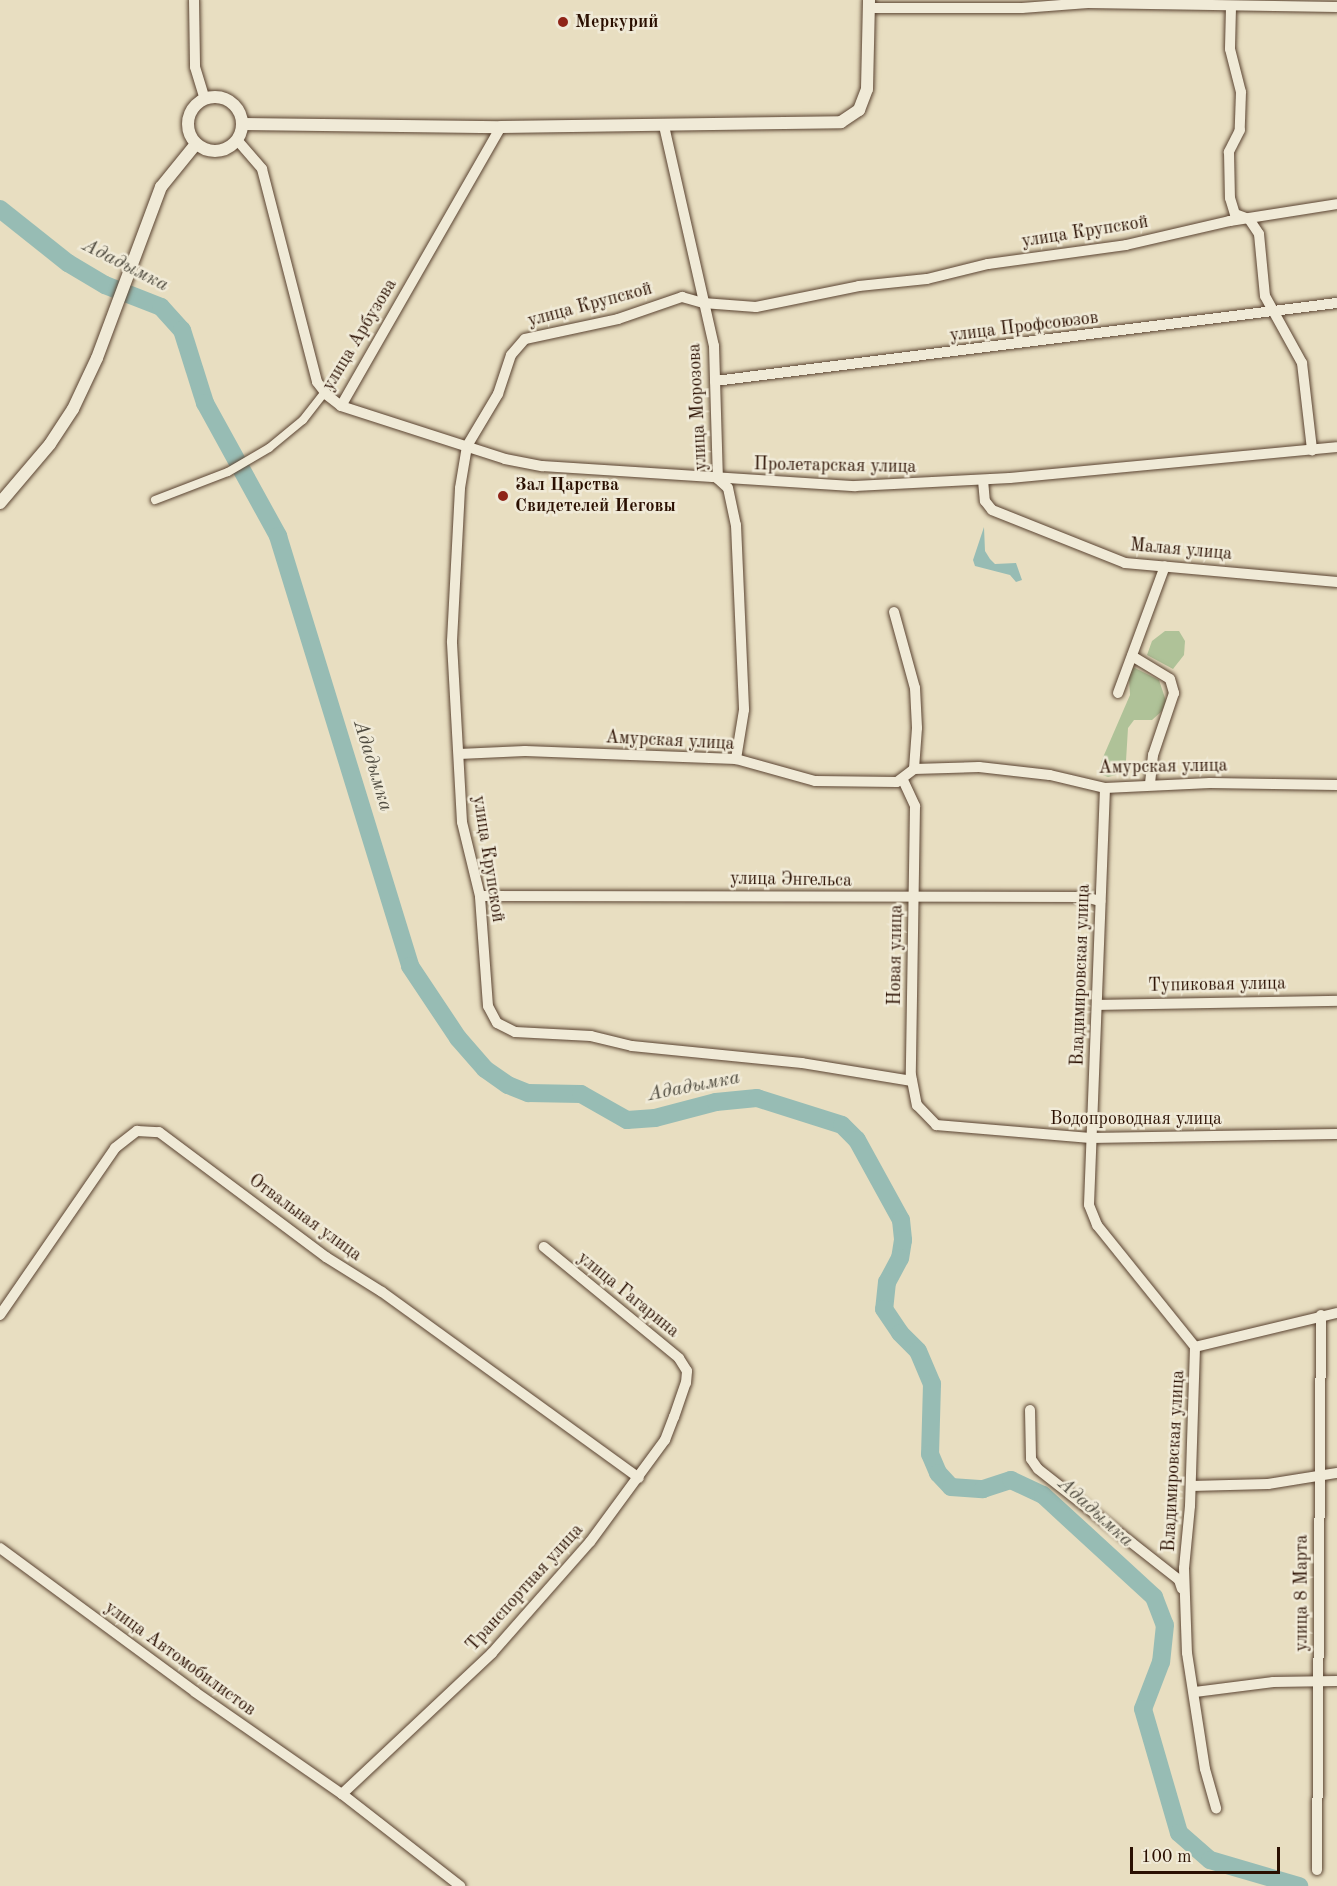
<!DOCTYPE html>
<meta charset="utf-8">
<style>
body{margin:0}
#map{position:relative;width:1337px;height:1886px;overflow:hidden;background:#e8dec1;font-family:"Old Standard TT",serif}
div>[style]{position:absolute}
.green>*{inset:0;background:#afc298}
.water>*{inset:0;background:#97bcb4}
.river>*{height:18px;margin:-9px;padding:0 9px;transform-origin:9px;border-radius:9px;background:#97bcb4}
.roads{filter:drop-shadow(0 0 2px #5a4331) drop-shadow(0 0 2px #5a4331)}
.pedestrian>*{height:8px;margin:-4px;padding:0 4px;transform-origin:4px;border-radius:4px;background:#f0ead7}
.minor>*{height:10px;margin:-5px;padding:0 5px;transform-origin:5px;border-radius:5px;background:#f0ead7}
.tertiary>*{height:12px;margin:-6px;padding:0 6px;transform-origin:6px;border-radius:6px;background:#f0ead7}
.tertiary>.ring{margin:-6px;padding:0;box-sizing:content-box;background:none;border:12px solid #f0ead7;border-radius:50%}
.dots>*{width:16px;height:16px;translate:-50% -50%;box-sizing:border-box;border:3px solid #f0ead7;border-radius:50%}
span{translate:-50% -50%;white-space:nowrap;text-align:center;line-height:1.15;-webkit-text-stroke:5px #f0ead7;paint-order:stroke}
.poi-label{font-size:18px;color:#2a0f01;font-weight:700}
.left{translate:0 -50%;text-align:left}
.street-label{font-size:18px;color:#2a0f01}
.water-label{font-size:20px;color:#504c40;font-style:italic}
.scale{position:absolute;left:1130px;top:1847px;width:150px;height:27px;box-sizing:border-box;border:3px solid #2a0f01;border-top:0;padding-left:8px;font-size:18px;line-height:21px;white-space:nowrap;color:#2a0f01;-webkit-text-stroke:4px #f0ead7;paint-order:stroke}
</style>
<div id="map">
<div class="green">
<div style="clip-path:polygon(1165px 631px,1179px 631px,1185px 641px,1184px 655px,1173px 669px,1147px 655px,1152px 641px)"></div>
<div style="clip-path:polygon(1133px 667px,1159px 680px,1166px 701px,1162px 711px,1152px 720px,1134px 720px,1128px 728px,1126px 761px,1120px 774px,1108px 777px,1100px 774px,1101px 762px,1130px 695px,1129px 678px)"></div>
</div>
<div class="water">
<div style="clip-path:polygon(984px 527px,985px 551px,990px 559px,995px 564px,1016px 563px,1022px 580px,1016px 582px,1010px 575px,975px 566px,973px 560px)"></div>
</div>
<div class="river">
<div style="left:0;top:209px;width:87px;rotate:38.5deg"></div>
<div style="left:68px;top:263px;width:43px;rotate:30.7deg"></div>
<div style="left:105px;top:285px;width:60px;rotate:21.4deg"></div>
<div style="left:161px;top:307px;width:31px;rotate:48deg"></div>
<div style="left:182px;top:330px;width:77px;rotate:72.5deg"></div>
<div style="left:205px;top:403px;width:152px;rotate:61.2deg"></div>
<div style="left:278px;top:536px;width:450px;rotate:72.9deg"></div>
<div style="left:410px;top:966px;width:87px;rotate:56.3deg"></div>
<div style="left:458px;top:1038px;width:41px;rotate:48.9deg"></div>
<div style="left:485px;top:1069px;width:28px;rotate:35deg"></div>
<div style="left:508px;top:1085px;width:22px;rotate:22deg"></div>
<div style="left:528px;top:1093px;width:53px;rotate:1.1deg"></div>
<div style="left:581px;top:1094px;width:53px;rotate:29.5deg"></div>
<div style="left:627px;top:1120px;width:28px;rotate:-4deg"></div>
<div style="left:655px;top:1118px;width:63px;rotate:-14.7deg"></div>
<div style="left:716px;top:1102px;width:41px;rotate:-5.6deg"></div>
<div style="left:757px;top:1098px;width:89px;rotate:17.6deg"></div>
<div style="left:842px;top:1125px;width:21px;rotate:45deg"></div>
<div style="left:857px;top:1140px;width:91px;rotate:61.2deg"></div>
<div style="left:901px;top:1220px;width:20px;rotate:84deg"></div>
<div style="left:903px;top:1240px;width:18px;rotate:99deg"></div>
<div style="left:900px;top:1258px;width:27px;rotate:118deg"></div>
<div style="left:887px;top:1282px;width:27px;rotate:96deg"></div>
<div style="left:884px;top:1309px;width:29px;rotate:56deg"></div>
<div style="left:900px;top:1333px;width:25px;rotate:45deg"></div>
<div style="left:918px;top:1351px;width:36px;rotate:67deg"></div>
<div style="left:932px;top:1384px;width:70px;rotate:91.6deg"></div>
<div style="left:930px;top:1454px;width:21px;rotate:67deg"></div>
<div style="left:938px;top:1473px;width:19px;rotate:47deg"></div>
<div style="left:951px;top:1487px;width:32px;rotate:4deg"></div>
<div style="left:983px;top:1489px;width:29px;rotate:-18deg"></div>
<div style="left:1011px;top:1480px;width:35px;rotate:25deg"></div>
<div style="left:1043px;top:1495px;width:151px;rotate:42.6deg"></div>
<div style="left:1154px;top:1597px;width:30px;rotate:69deg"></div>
<div style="left:1165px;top:1625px;width:37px;rotate:96deg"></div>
<div style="left:1161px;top:1662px;width:50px;rotate:111deg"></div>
<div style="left:1143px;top:1709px;width:129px;rotate:73.8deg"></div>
<div style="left:1179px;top:1833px;width:41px;rotate:41.1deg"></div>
<div style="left:1210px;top:1860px;width:93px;rotate:16.3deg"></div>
</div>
<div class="roads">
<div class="pedestrian">
<div style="left:155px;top:500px;width:78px;rotate:-21deg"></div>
<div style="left:228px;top:472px;width:48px;rotate:-30.3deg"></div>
<div style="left:269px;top:448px;width:44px;rotate:-39.5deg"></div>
<div style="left:303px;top:420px;width:36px;rotate:-52deg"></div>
</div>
<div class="minor">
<div style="left:194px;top:0;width:67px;rotate:89.1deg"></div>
<div style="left:195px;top:67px;width:34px;rotate:73deg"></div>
<div style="left:1231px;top:7px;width:42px;rotate:91.4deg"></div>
<div style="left:1230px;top:49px;width:44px;rotate:75.7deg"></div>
<div style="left:1241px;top:92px;width:38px;rotate:92deg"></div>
<div style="left:1240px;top:130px;width:25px;rotate:117deg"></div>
<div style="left:1229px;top:152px;width:46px;rotate:88.8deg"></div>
<div style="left:1230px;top:198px;width:17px;rotate:73deg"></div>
<div style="left:1235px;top:214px;width:15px;rotate:20deg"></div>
<div style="left:1249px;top:219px;width:18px;rotate:56deg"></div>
<div style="left:1259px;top:234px;width:62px;rotate:84.5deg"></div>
<div style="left:1265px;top:296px;width:77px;rotate:61.1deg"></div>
<div style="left:1302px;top:363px;width:88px;rotate:83.4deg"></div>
<div style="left:869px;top:8px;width:153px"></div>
<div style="left:1022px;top:8px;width:66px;rotate:-4.3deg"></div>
<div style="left:1088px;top:3px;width:249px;rotate:0.9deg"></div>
<div style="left:664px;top:126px;width:226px;rotate:77.2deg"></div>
<div style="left:714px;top:346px;width:133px;rotate:88.3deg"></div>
<div style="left:718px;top:479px;width:13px;rotate:42deg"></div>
<div style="left:728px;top:488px;width:38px;rotate:78deg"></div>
<div style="left:736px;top:525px;width:185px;rotate:87.5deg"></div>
<div style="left:744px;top:710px;width:50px;rotate:99.3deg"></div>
<div style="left:238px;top:141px;width:37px;rotate:49deg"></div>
<div style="left:262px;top:169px;width:220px;rotate:75.5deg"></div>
<div style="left:317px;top:382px;width:16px;rotate:52deg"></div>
<div style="left:327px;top:395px;width:18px;rotate:38deg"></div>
<div style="left:341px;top:406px;width:172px;rotate:17.9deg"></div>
<div style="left:505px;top:459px;width:38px;rotate:11deg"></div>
<div style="left:542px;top:466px;width:314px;rotate:3.7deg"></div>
<div style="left:855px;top:486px;width:155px;rotate:-3deg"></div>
<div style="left:1010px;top:478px;width:328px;rotate:-5.4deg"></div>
<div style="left:715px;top:381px;width:627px;rotate:-7.15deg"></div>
<div style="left:341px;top:406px;width:322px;rotate:-60.2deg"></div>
<div style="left:983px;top:480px;width:21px;rotate:85deg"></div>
<div style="left:985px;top:501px;width:11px;rotate:52deg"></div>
<div style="left:992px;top:510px;width:143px;rotate:21.7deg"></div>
<div style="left:1125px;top:563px;width:213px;rotate:5.1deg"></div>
<div style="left:894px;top:612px;width:79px;rotate:74.6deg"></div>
<div style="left:915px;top:688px;width:40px;rotate:87.1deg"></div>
<div style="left:917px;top:728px;width:41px;rotate:94.2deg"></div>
<div style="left:1132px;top:656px;width:44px;rotate:31.2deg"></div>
<div style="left:1170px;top:679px;width:15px;rotate:74deg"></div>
<div style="left:1174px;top:693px;width:65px;rotate:108.7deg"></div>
<div style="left:1153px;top:755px;width:30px;rotate:96deg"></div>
<div style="left:1118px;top:693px;width:135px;rotate:-69.7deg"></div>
<div style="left:459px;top:754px;width:66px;rotate:-2.6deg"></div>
<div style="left:525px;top:751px;width:211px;rotate:2.2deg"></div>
<div style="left:736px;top:759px;width:82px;rotate:15.6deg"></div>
<div style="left:815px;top:781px;width:82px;rotate:0.7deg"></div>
<div style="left:897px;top:782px;width:21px;rotate:-37deg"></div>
<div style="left:914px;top:769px;width:65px;rotate:-1.8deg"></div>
<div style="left:979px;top:767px;width:71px;rotate:6.4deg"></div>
<div style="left:1050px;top:775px;width:57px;rotate:13.3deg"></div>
<div style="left:1105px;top:788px;width:105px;rotate:-2.7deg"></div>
<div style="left:1210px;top:783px;width:127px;rotate:0.9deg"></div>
<div style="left:903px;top:780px;width:29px;rotate:65deg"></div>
<div style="left:915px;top:806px;width:269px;rotate:90.9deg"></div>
<div style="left:911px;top:1075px;width:31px;rotate:79deg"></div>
<div style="left:917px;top:1105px;width:28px;rotate:46deg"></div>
<div style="left:936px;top:1125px;width:155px;rotate:4.8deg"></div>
<div style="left:1090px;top:1138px;width:247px;rotate:-0.9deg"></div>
<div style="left:1105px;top:788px;width:417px;rotate:92.2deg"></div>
<div style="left:1089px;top:1205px;width:22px;rotate:68deg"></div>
<div style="left:1097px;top:1225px;width:156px;rotate:51.2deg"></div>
<div style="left:1195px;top:1347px;width:159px;rotate:91.8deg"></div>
<div style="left:1190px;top:1506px;width:62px;rotate:95.5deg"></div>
<div style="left:1184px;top:1568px;width:85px;rotate:88deg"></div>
<div style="left:1187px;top:1653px;width:117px;rotate:81.2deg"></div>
<div style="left:1205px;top:1769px;width:41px;rotate:74.2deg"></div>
<div style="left:480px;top:896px;width:605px;rotate:0.09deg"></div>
<div style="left:1085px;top:897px;width:16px;rotate:15deg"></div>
<div style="left:1098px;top:1005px;width:239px;rotate:-1deg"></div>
<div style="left:912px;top:1081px;width:111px;rotate:-170.7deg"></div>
<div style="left:802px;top:1063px;width:171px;rotate:-174.3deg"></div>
<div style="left:632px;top:1046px;width:42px;rotate:-166.3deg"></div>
<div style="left:591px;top:1036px;width:76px;rotate:-177deg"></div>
<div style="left:515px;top:1032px;width:20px;rotate:-153deg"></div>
<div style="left:497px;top:1023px;width:19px;rotate:-118deg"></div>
<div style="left:488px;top:1006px;width:110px;rotate:-94.2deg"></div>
<div style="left:480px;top:896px;width:76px;rotate:-103.7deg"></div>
<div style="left:462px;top:822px;width:181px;rotate:-93.2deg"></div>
<div style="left:452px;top:641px;width:153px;rotate:-87deg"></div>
<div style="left:460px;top:488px;width:43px;rotate:-80.5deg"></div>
<div style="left:467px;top:446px;width:61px;rotate:-59.2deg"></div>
<div style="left:498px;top:394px;width:41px;rotate:-71.6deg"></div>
<div style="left:511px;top:355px;width:21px;rotate:-49deg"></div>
<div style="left:525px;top:339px;width:95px;rotate:-12.1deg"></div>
<div style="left:618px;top:319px;width:68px;rotate:-19deg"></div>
<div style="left:682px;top:297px;width:22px;rotate:16deg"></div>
<div style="left:703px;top:303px;width:53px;rotate:4.3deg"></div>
<div style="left:756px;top:307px;width:105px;rotate:-11.5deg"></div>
<div style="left:859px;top:286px;width:68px;rotate:-5.9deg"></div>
<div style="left:927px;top:279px;width:63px;rotate:-13.8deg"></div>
<div style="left:988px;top:264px;width:139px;rotate:-7.8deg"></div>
<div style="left:1126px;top:245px;width:107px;rotate:-13deg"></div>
<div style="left:1230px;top:221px;width:108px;rotate:-9deg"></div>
<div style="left:0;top:1315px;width:203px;rotate:-55.4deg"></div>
<div style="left:115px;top:1148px;width:28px;rotate:-38deg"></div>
<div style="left:137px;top:1131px;width:22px;rotate:3deg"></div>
<div style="left:159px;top:1132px;width:209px;rotate:36.8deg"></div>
<div style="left:326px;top:1257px;width:66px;rotate:32deg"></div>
<div style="left:382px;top:1292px;width:317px;rotate:35.9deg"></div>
<div style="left:1195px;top:1347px;width:146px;rotate:-13.5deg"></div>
<div style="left:1030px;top:1410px;width:49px;rotate:88.8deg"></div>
<div style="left:1031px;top:1459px;width:12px;rotate:55deg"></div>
<div style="left:1038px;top:1469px;width:179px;rotate:38.2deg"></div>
<div style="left:1179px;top:1580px;width:9px;rotate:72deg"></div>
<div style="left:1191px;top:1486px;width:77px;rotate:-1.5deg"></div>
<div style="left:1268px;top:1484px;width:70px;rotate:-9.1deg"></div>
<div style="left:0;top:1548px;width:242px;rotate:36.4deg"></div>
<div style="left:195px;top:1692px;width:179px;rotate:34.8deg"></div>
<div style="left:342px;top:1794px;width:150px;rotate:37.9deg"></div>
<div style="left:1195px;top:1692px;width:79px;rotate:-7.3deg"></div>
<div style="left:1273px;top:1682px;width:64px;rotate:-0.9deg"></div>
<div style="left:342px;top:1794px;width:206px;rotate:-43.2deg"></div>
<div style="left:492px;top:1653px;width:148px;rotate:-48.6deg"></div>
<div style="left:590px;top:1542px;width:127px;rotate:-53.7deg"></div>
<div style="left:665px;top:1440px;width:25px;rotate:-69deg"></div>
<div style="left:674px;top:1417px;width:36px;rotate:-71deg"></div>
<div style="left:686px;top:1383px;width:12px;rotate:-85deg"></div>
<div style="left:687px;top:1371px;width:15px;rotate:-122deg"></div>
<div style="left:679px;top:1358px;width:175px;rotate:-140.6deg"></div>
<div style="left:1317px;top:1870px;width:555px;rotate:-89.59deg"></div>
</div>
<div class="tertiary">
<div class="ring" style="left:188px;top:97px;width:42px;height:42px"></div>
<div style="left:243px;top:124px;width:258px;rotate:0.7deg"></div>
<div style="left:501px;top:127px;width:340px;rotate:-0.8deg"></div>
<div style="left:841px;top:122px;width:22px;rotate:-34deg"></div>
<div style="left:859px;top:110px;width:22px;rotate:-69deg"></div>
<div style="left:867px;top:89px;width:89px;rotate:-88.7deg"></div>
<div style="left:0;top:503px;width:77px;rotate:-49.7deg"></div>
<div style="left:50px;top:444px;width:42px;rotate:-56.7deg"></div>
<div style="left:73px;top:409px;width:56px;rotate:-64.8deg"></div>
<div style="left:97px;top:358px;width:183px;rotate:-69.5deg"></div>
<div style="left:161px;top:187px;width:55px;rotate:-50.9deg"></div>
</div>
</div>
<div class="dots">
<div style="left:563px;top:22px;background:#8f2418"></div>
<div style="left:503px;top:496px;background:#8f2418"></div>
</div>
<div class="poi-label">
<span class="left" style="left:575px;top:22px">Меркурий</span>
<span class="left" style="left:515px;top:496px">Зал Царства<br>Свидетелей Иеговы</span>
</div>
<div class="street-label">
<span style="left:1085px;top:232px;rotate:-9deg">улица Крупской</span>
<span style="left:590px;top:305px;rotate:-15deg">улица Крупской</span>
<span style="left:1024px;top:327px;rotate:-7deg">улица Профсоюзов</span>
<span style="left:360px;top:335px;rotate:-59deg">улица Арбузова</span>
<span style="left:698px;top:407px;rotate:-93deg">улица Морозова</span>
<span style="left:835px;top:466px;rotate:1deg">Пролетарская улица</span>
<span style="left:1181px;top:550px;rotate:5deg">Малая улица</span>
<span style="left:670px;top:741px;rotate:3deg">Амурская улица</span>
<span style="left:1163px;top:767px;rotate:-1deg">Амурская улица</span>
<span style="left:488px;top:859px;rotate:81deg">улица Крупской</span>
<span style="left:791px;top:880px;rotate:1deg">улица Энгельса</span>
<span style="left:896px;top:955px;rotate:-89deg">Новая улица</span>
<span style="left:1081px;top:975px;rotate:-88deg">Владимировская улица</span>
<span style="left:1217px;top:985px;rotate:-1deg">Тупиковая улица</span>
<span style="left:1136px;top:1119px">Водопроводная улица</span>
<span style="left:305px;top:1218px;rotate:36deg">Отвальная улица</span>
<span style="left:628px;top:1295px;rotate:39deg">улица Гагарина</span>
<span style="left:1174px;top:1461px;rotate:-87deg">Владимировская улица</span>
<span style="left:525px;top:1588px;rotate:-48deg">Транспортная улица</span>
<span style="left:1302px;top:1593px;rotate:-90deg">улица 8 Марта</span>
<span style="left:180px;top:1659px;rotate:36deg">улица Автомобилистов</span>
</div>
<div class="water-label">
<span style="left:125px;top:266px;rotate:27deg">Ададымка</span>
<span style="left:372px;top:766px;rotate:73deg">Ададымка</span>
<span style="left:694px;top:1087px;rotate:-11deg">Ададымка</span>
<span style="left:1095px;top:1513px;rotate:42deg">Ададымка</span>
</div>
<div class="scale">100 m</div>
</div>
